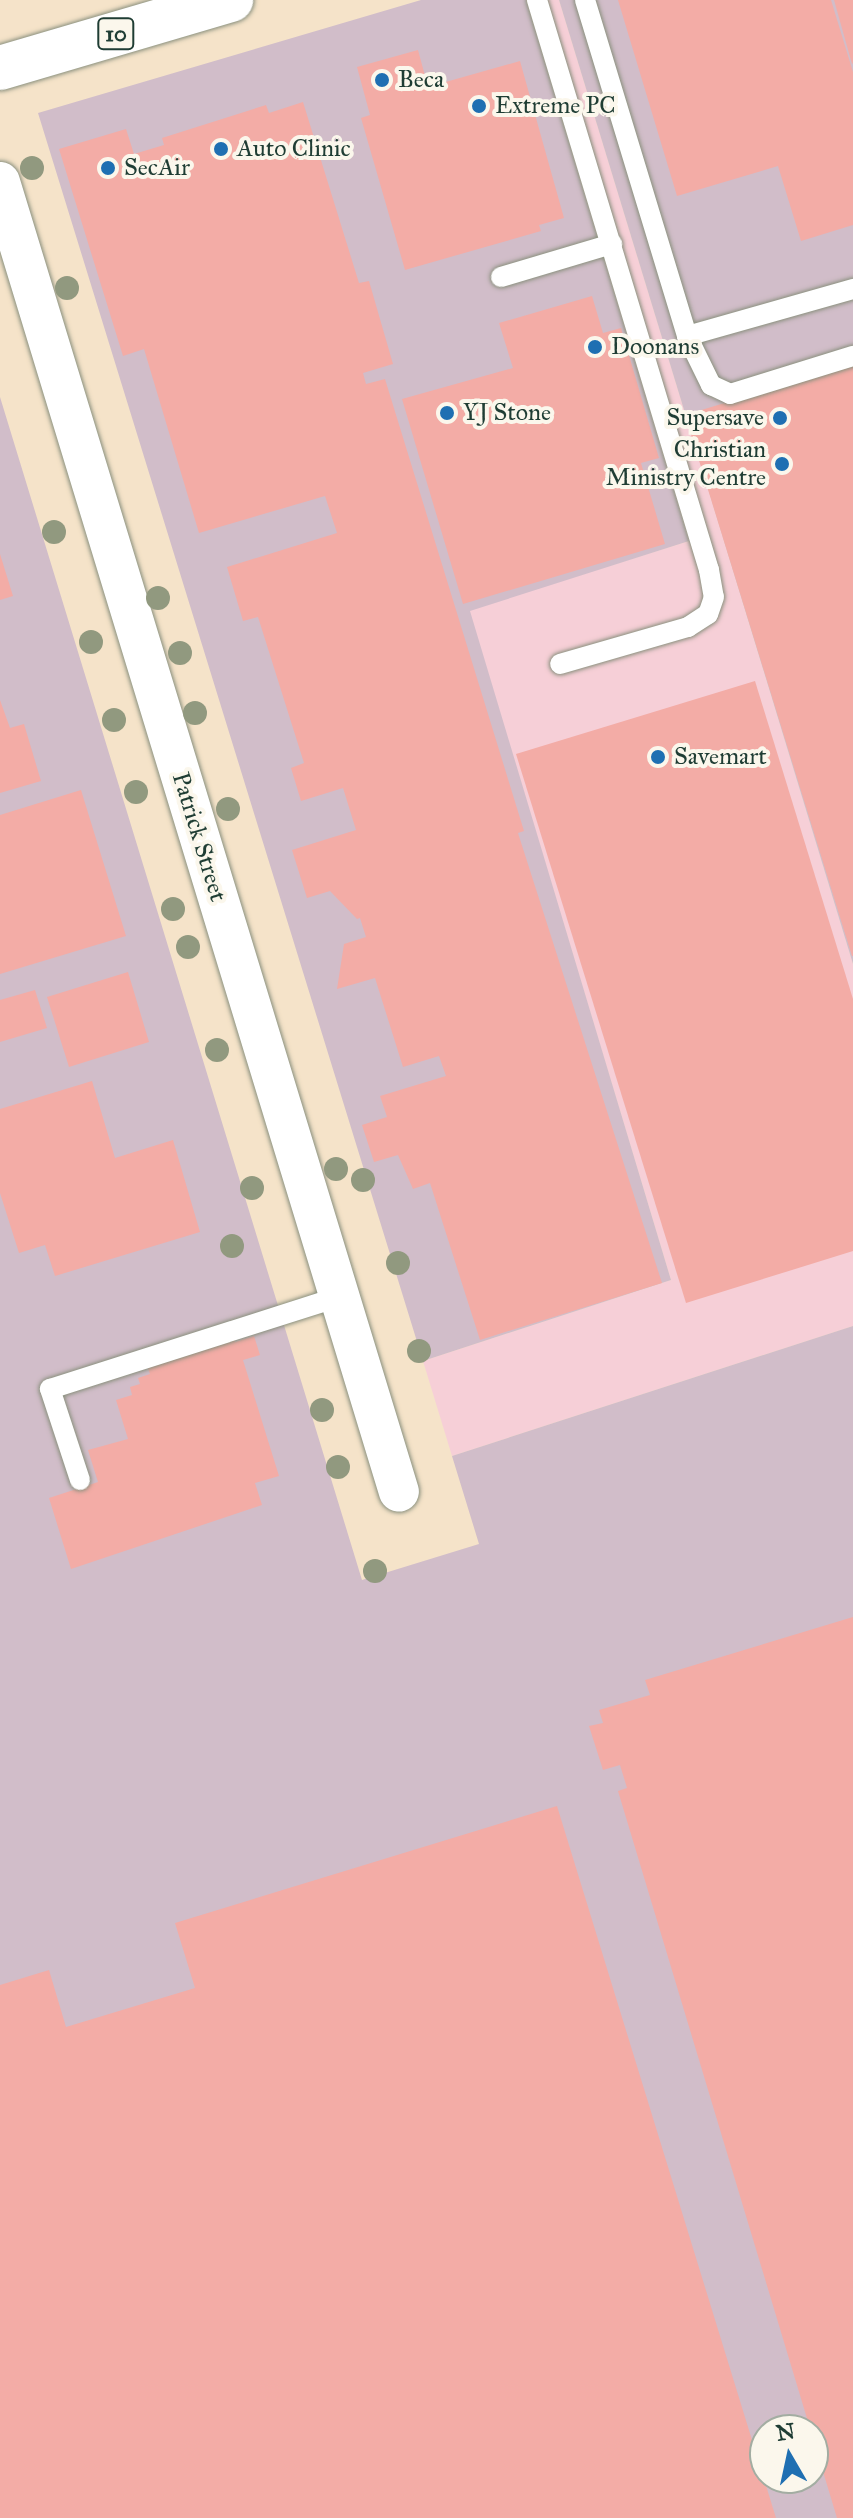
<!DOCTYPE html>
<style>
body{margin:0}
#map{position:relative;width:853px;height:2518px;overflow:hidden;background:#f5e3c9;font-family:"IM FELL Great Primer",serif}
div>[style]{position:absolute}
.built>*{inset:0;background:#f6cfd7}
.industrial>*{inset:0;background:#d1bdc9}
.building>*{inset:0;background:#f3aca6}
.roads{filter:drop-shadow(0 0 2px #8a907e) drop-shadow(0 0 2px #8a907e)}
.service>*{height:20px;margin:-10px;padding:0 10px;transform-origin:10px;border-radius:10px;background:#fff}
.minor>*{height:40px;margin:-20px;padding:0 20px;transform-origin:20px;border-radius:20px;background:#fff}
.primary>*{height:44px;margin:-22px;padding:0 22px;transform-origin:22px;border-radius:22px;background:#fff}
.trees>*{width:24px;height:24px;margin:-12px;border-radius:50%;background:#91997f}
.dots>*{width:22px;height:22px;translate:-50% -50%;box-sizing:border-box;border:4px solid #fbf7ec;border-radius:50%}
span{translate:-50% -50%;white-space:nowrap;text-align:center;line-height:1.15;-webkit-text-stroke:8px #fbf7ec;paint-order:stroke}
.shield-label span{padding:2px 6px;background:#fbf7ec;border:2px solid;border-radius:6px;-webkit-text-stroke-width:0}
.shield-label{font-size:22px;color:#1f3d34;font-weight:700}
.poi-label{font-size:24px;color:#1f3d34}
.left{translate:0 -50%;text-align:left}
.right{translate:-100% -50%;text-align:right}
.street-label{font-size:24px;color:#1f3d34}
.north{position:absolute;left:749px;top:2414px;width:80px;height:80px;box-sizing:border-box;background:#fbf7ec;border:2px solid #a3ada2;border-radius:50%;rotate:351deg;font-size:22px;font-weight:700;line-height:32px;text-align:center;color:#1f3d34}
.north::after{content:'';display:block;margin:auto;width:28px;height:36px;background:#1f6fb2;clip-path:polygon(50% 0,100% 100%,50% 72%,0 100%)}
</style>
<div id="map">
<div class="built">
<div style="clip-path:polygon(526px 0,559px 0,853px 964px,853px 1326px,452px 1456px,423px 1361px,671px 1280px,469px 610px,689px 541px)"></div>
</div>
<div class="industrial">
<div style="clip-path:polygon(421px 0,526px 0,689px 541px,470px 611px,671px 1280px,423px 1361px,38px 113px)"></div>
<div style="clip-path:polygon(559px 0,853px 0,853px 964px)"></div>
<div style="clip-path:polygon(evenodd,0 397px,362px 1580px,479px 1544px,452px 1456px,853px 1326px,853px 2518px,0 2518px,0 397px,765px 2430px,813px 2430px,813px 2478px,765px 2478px,765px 2430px)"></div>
</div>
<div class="building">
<div style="clip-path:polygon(618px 0,831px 0,853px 72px,853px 225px,801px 241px,778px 166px,677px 196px)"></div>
<div style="clip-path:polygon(834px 0,853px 0,853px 63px,852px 64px)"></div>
<div style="clip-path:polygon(418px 50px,428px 87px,520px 61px,564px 218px,539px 225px,541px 231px,405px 270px,361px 118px,370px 115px,357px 67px)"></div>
<div style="clip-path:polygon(303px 102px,359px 283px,369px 281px,393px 364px,363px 373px,366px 384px,385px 379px,524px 831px,518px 833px,662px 1283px,480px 1340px,430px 1183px,413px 1189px,398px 1155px,374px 1162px,362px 1125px,387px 1117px,380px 1096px,446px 1076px,439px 1056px,403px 1067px,375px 978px,337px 989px,344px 944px,366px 937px,360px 918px,357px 919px,330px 891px,307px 898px,292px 850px,356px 830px,343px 788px,301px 801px,291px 768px,304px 763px,258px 617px,243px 621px,227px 567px,337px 533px,325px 496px,199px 533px,144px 349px,123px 356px,59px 149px,126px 129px,134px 154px,164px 145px,162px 138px,266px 105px,269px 113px)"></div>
<div style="clip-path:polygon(592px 296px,603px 333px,621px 328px,659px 458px,641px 463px,665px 544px,463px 604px,402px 399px,513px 368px,499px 323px)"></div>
<div style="clip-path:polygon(853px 364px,853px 956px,852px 956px,685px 415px)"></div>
<div style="clip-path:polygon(0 554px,13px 596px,0 600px)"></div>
<div style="clip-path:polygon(755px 681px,853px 999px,853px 1251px,686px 1303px,516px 754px)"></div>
<div style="clip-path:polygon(0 700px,10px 728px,24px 724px,41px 781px,0 793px)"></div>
<div style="clip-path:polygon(81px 790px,126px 936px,0 974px,0 815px)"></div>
<div style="clip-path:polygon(128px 972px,149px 1042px,69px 1067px,47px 997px)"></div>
<div style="clip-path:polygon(35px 990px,47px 1028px,0 1042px,0 1000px)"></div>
<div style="clip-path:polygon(92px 1081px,115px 1158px,173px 1140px,200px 1232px,55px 1276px,45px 1245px,19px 1253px,0 1193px,0 1109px)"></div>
<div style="clip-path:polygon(254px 1336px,260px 1355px,243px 1360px,279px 1476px,255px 1483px,262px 1505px,71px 1569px,49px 1498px,98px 1482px,88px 1450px,128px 1439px,116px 1400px,132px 1395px,130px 1387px,140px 1384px,138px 1378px,150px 1374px,147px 1366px,235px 1339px,235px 1342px)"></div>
<div style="clip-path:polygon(853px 1617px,853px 2518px,837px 2518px,618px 1791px,627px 1788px,620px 1765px,603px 1770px,589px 1726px,603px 1723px,599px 1710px,650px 1695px,645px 1680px)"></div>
<div style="clip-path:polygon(557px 1806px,776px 2518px,0 2518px,0 1985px,49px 1970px,66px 2027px,195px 1988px,175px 1923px)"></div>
</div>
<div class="roads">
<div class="service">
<div style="left:537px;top:0;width:595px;rotate:73.21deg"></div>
<div style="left:709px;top:570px;width:27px;rotate:80deg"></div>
<div style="left:714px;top:597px;width:18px;rotate:109deg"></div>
<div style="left:708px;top:614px;width:24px;rotate:147deg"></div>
<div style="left:688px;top:627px;width:133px;rotate:163.9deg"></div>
<div style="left:585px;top:0;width:351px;rotate:73.1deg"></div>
<div style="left:687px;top:336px;width:55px;rotate:63.9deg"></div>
<div style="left:711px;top:385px;width:21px;rotate:25deg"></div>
<div style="left:730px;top:394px;width:129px;rotate:-17.2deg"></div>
<div style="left:501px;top:277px;width:116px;rotate:-16.6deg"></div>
<div style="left:687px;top:336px;width:173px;rotate:-15.8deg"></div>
<div style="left:80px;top:1480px;width:96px;rotate:-108.2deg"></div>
<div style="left:50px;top:1389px;width:303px;rotate:-17.7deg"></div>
</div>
<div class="minor">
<div style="left:0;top:182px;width:1369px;rotate:73.06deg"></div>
</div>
<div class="primary">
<div style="left:0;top:68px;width:241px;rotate:-16.4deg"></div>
</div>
</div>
<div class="trees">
<div style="left:32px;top:168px"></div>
<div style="left:67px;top:288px"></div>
<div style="left:54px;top:532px"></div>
<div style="left:158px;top:598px"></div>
<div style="left:91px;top:642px"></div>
<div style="left:180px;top:653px"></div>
<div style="left:195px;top:713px"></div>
<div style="left:114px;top:720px"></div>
<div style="left:136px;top:792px"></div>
<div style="left:228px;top:809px"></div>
<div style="left:173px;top:909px"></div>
<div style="left:188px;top:947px"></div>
<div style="left:217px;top:1050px"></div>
<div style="left:336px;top:1169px"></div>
<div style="left:363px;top:1180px"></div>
<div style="left:252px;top:1188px"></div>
<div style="left:232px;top:1246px"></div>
<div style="left:398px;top:1263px"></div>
<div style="left:419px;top:1351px"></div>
<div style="left:322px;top:1410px"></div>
<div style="left:338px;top:1467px"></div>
<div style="left:375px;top:1571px"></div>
</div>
<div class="dots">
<div style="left:382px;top:80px;background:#1f6fb2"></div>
<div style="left:479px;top:106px;background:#1f6fb2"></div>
<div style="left:221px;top:149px;background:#1f6fb2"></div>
<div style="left:108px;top:168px;background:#1f6fb2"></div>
<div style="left:595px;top:347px;background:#1f6fb2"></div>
<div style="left:447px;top:413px;background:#1f6fb2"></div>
<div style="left:780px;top:418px;background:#1f6fb2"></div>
<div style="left:782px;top:464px;background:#1f6fb2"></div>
<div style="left:658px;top:757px;background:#1f6fb2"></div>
</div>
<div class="shield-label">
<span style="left:116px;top:34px">10</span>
</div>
<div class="poi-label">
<span class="left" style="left:398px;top:80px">Beca</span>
<span class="left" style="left:495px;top:106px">Extreme PC</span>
<span class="left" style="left:237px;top:149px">Auto Clinic</span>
<span class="left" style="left:124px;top:168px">SecAir</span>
<span class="left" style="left:611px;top:347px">Doonans</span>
<span class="left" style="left:463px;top:413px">YJ Stone</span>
<span class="right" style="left:764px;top:418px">Supersave</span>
<span class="right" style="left:766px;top:464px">Christian<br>Ministry Centre</span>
<span class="left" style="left:674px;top:757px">Savemart</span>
</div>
<div class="street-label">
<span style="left:199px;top:837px;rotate:73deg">Patrick Street</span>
</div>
<div class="north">N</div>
</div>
